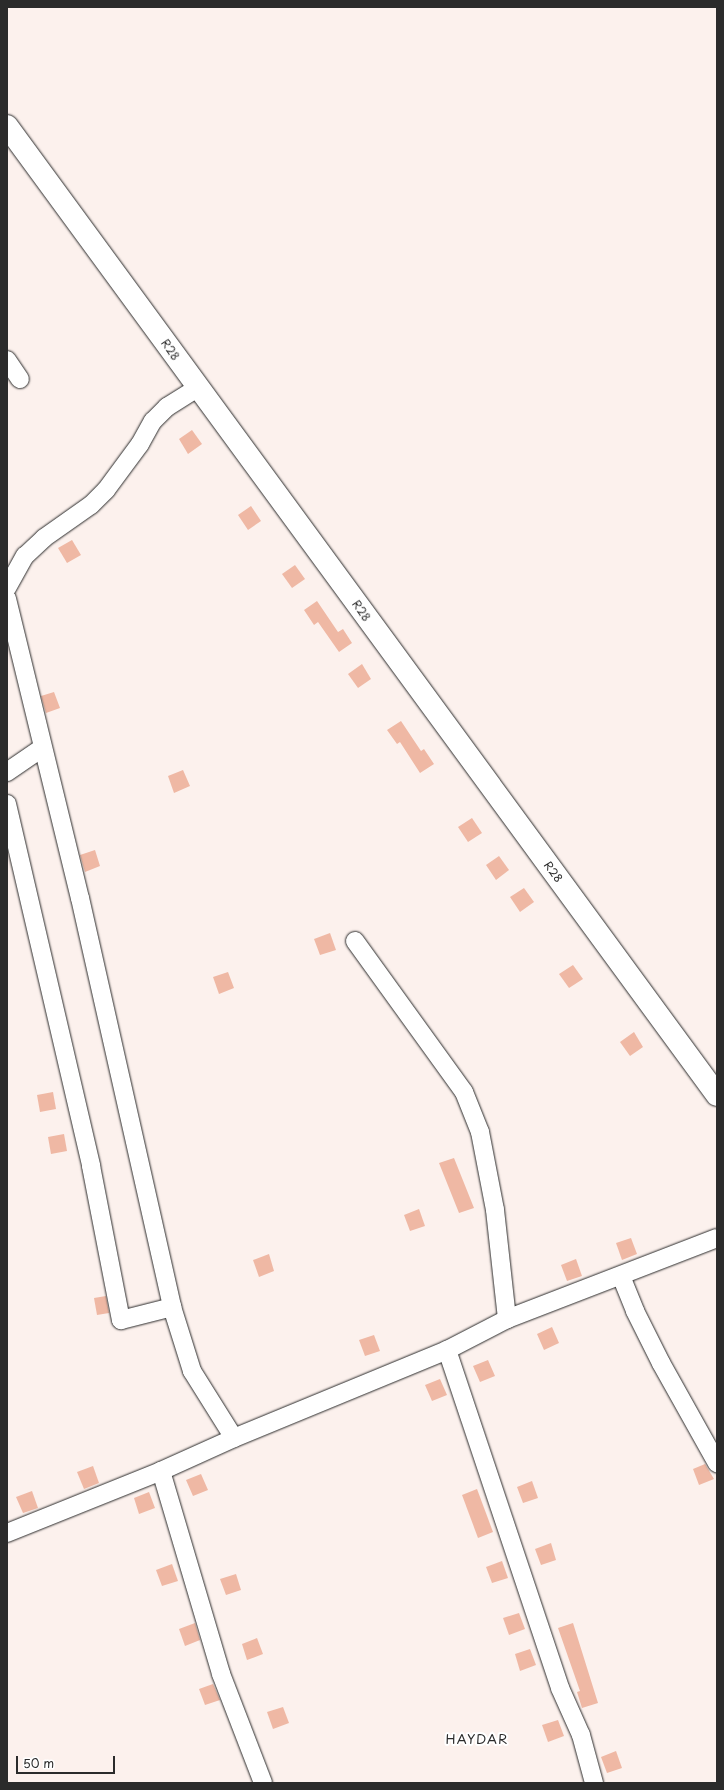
<!DOCTYPE html>
<style>
body{margin:0}
#map{position:relative;width:724px;height:1790px;overflow:hidden;background:#fcf1ed;font-family:"Playpen Sans",sans-serif}
div>[style]{position:absolute}
.building>*{inset:0;background:#efb8a4}
.roads{filter:drop-shadow(0 0 1px #2b2b2b) drop-shadow(0 0 1px #2b2b2b)}
.minor>*{height:18px;margin:-9px;padding:0 9px;transform-origin:9px;border-radius:9px;background:#fff}
.major>*{height:22px;margin:-11px;padding:0 11px;transform-origin:11px;border-radius:11px;background:#fff}
span{translate:-50% -50%;white-space:nowrap;text-align:center;line-height:1.15;-webkit-text-stroke:4px #fff;paint-order:stroke}
.street-label{font-size:11px;color:#2b2b2b}
.quarter-label{font-size:13px;color:#2b2b2b;letter-spacing:1px}
.frame{position:absolute;inset:0;border:8px solid #2b2b2b;pointer-events:none}
.scale{position:absolute;left:16px;top:1756px;width:99px;height:18px;box-sizing:border-box;border:2px solid #2b2b2b;border-top:0;padding-left:5px;font-size:12px;line-height:14px;white-space:nowrap;color:#2b2b2b;-webkit-text-stroke:3px #fff;paint-order:stroke}
</style>
<div id="map">
<div class="building">
<div style="clip-path:polygon(192px 430px,202px 444px,188px 454px,179px 439px)"></div>
<div style="clip-path:polygon(251px 506px,261px 521px,248px 530px,238px 515px)"></div>
<div style="clip-path:polygon(72px 540px,81px 555px,67px 563px,58px 548px)"></div>
<div style="clip-path:polygon(295px 565px,305px 579px,292px 588px,282px 574px)"></div>
<div style="clip-path:polygon(317px 601px,338px 632px,343px 629px,352px 643px,339px 652px,318px 622px,314px 625px,304px 610px)"></div>
<div style="clip-path:polygon(362px 664px,371px 679px,358px 688px,348px 674px)"></div>
<div style="clip-path:polygon(54px 692px,60px 708px,46px 713px,41px 696px)"></div>
<div style="clip-path:polygon(401px 721px,421px 751px,424px 749px,434px 764px,420px 773px,400px 742px,397px 744px,387px 730px)"></div>
<div style="clip-path:polygon(183px 770px,190px 786px,174px 793px,168px 776px)"></div>
<div style="clip-path:polygon(472px 818px,482px 833px,468px 842px,458px 827px)"></div>
<div style="clip-path:polygon(95px 850px,100px 866px,85px 872px,80px 855px)"></div>
<div style="clip-path:polygon(499px 856px,509px 870px,496px 880px,486px 865px)"></div>
<div style="clip-path:polygon(524px 888px,534px 902px,520px 912px,510px 897px)"></div>
<div style="clip-path:polygon(330px 933px,336px 950px,320px 955px,314px 939px)"></div>
<div style="clip-path:polygon(573px 965px,583px 979px,569px 988px,559px 974px)"></div>
<div style="clip-path:polygon(228px 972px,234px 988px,219px 994px,213px 977px)"></div>
<div style="clip-path:polygon(634px 1032px,643px 1047px,630px 1056px,620px 1042px)"></div>
<div style="clip-path:polygon(53px 1092px,56px 1109px,40px 1112px,37px 1095px)"></div>
<div style="clip-path:polygon(64px 1134px,67px 1151px,51px 1154px,48px 1137px)"></div>
<div style="clip-path:polygon(454px 1158px,474px 1208px,459px 1213px,439px 1163px)"></div>
<div style="clip-path:polygon(419px 1209px,425px 1226px,410px 1231px,404px 1215px)"></div>
<div style="clip-path:polygon(631px 1238px,637px 1254px,622px 1260px,616px 1243px)"></div>
<div style="clip-path:polygon(269px 1254px,274px 1271px,259px 1277px,253px 1260px)"></div>
<div style="clip-path:polygon(576px 1259px,582px 1276px,567px 1281px,561px 1265px)"></div>
<div style="clip-path:polygon(106px 1296px,109px 1313px,97px 1315px,94px 1298px)"></div>
<div style="clip-path:polygon(552px 1327px,559px 1343px,544px 1350px,537px 1334px)"></div>
<div style="clip-path:polygon(374px 1335px,380px 1351px,365px 1356px,359px 1340px)"></div>
<div style="clip-path:polygon(488px 1360px,495px 1376px,480px 1382px,473px 1366px)"></div>
<div style="clip-path:polygon(440px 1379px,447px 1395px,432px 1401px,425px 1385px)"></div>
<div style="clip-path:polygon(705px 1464px,714px 1479px,699px 1485px,693px 1469px)"></div>
<div style="clip-path:polygon(93px 1466px,99px 1483px,84px 1489px,77px 1472px)"></div>
<div style="clip-path:polygon(201px 1474px,208px 1490px,193px 1496px,186px 1480px)"></div>
<div style="clip-path:polygon(532px 1481px,538px 1498px,523px 1503px,517px 1487px)"></div>
<div style="clip-path:polygon(477px 1489px,493px 1532px,478px 1538px,462px 1495px)"></div>
<div style="clip-path:polygon(32px 1491px,38px 1508px,23px 1513px,16px 1497px)"></div>
<div style="clip-path:polygon(149px 1492px,155px 1508px,139px 1514px,134px 1498px)"></div>
<div style="clip-path:polygon(551px 1543px,556px 1560px,541px 1565px,535px 1549px)"></div>
<div style="clip-path:polygon(502px 1561px,508px 1578px,492px 1583px,486px 1567px)"></div>
<div style="clip-path:polygon(172px 1564px,178px 1581px,162px 1586px,156px 1570px)"></div>
<div style="clip-path:polygon(236px 1574px,241px 1590px,226px 1595px,220px 1579px)"></div>
<div style="clip-path:polygon(519px 1613px,525px 1629px,509px 1635px,503px 1618px)"></div>
<div style="clip-path:polygon(195px 1623px,200px 1640px,185px 1646px,179px 1629px)"></div>
<div style="clip-path:polygon(573px 1623px,598px 1703px,582px 1708px,577px 1692px,580px 1691px,558px 1628px)"></div>
<div style="clip-path:polygon(257px 1638px,263px 1654px,247px 1660px,242px 1644px)"></div>
<div style="clip-path:polygon(530px 1649px,536px 1665px,520px 1671px,515px 1654px)"></div>
<div style="clip-path:polygon(213px 1684px,220px 1700px,205px 1705px,199px 1689px)"></div>
<div style="clip-path:polygon(283px 1707px,289px 1723px,273px 1729px,267px 1712px)"></div>
<div style="clip-path:polygon(558px 1720px,564px 1736px,548px 1742px,542px 1725px)"></div>
<div style="clip-path:polygon(616px 1751px,622px 1768px,607px 1773px,601px 1757px)"></div>
</div>
<div class="roads">
<div class="minor">
<div style="left:7px;top:360px;width:23px;rotate:56deg"></div>
<div style="left:7px;top:588px;width:37px;rotate:-61deg"></div>
<div style="left:25px;top:556px;width:26px;rotate:-43deg"></div>
<div style="left:44px;top:538px;width:57px;rotate:-35.1deg"></div>
<div style="left:91px;top:505px;width:21px;rotate:-45deg"></div>
<div style="left:106px;top:490px;width:57px;rotate:-53.5deg"></div>
<div style="left:140px;top:444px;width:26px;rotate:-61deg"></div>
<div style="left:153px;top:421px;width:20px;rotate:-45deg"></div>
<div style="left:167px;top:407px;width:36px;rotate:-32deg"></div>
<div style="left:7px;top:599px;width:308px;rotate:76.3deg"></div>
<div style="left:80px;top:898px;width:419px;rotate:77.3deg"></div>
<div style="left:7px;top:772px;width:42px;rotate:-34.4deg"></div>
<div style="left:7px;top:804px;width:372px;rotate:76.9deg"></div>
<div style="left:91px;top:1166px;width:157px;rotate:79deg"></div>
<div style="left:121px;top:1320px;width:53px;rotate:-14.3deg"></div>
<div style="left:172px;top:1307px;width:67px;rotate:72.6deg"></div>
<div style="left:192px;top:1371px;width:79px;rotate:57.9deg"></div>
<div style="left:355px;top:941px;width:186px;rotate:54.2deg"></div>
<div style="left:464px;top:1092px;width:43px;rotate:68.2deg"></div>
<div style="left:480px;top:1132px;width:79px;rotate:79.1deg"></div>
<div style="left:495px;top:1210px;width:110px;rotate:83.7deg"></div>
<div style="left:621px;top:1276px;width:38px;rotate:68deg"></div>
<div style="left:635px;top:1311px;width:58px;rotate:63.4deg"></div>
<div style="left:661px;top:1363px;width:115px;rotate:60.8deg"></div>
<div style="left:447px;top:1350px;width:356px;rotate:71.5deg"></div>
<div style="left:560px;top:1688px;width:51px;rotate:65.9deg"></div>
<div style="left:581px;top:1735px;width:50px;rotate:74.8deg"></div>
<div style="left:161px;top:1471px;width:212px;rotate:73.5deg"></div>
<div style="left:221px;top:1674px;width:117px;rotate:68.9deg"></div>
<div style="left:7px;top:1533px;width:166px;rotate:-21.9deg"></div>
<div style="left:161px;top:1471px;width:80px;rotate:-24.3deg"></div>
<div style="left:234px;top:1438px;width:230px;rotate:-22.4deg"></div>
<div style="left:447px;top:1350px;width:68px;rotate:-27.3deg"></div>
<div style="left:507px;top:1319px;width:225px;rotate:-21.1deg"></div>
</div>
<div class="major">
<div style="left:7px;top:126px;width:1201px;rotate:53.77deg"></div>
</div>
</div>
<div class="street-label">
<span style="left:170px;top:350px;rotate:54deg">R28</span>
<span style="left:361px;top:611px;rotate:54deg">R28</span>
<span style="left:553px;top:872px;rotate:54deg">R28</span>
</div>
<div class="quarter-label">
<span style="left:477px;top:1739px">HAYDAR</span>
</div>
<div class="frame"></div>
<div class="scale">50 m</div>
</div>
